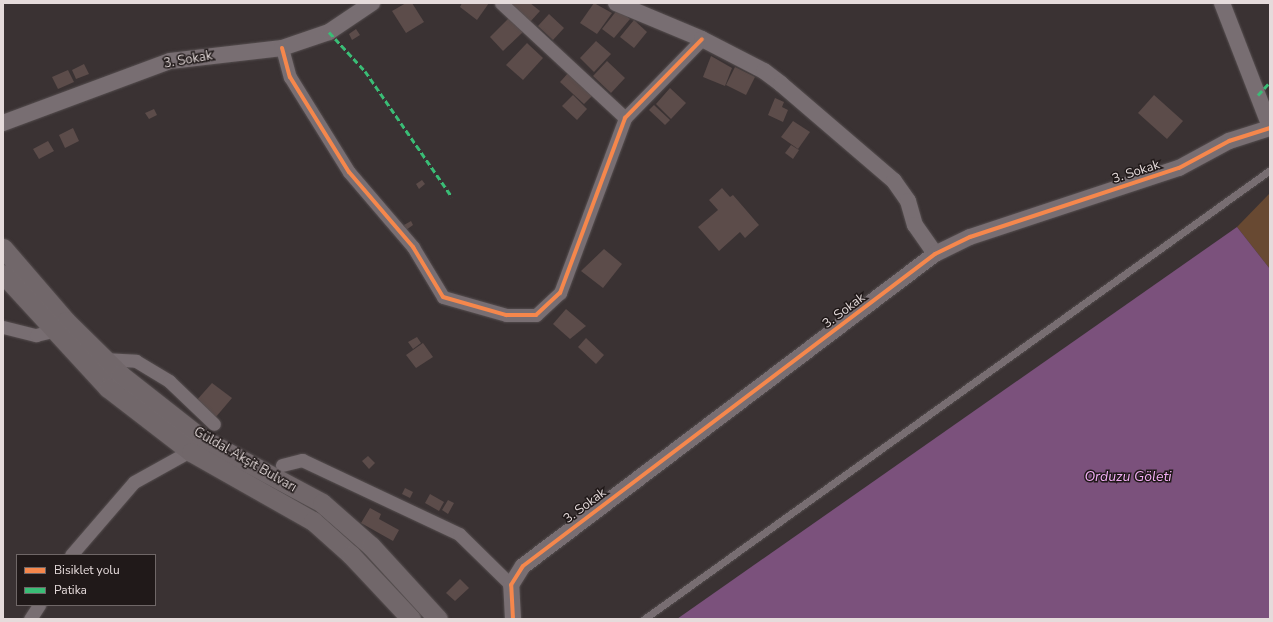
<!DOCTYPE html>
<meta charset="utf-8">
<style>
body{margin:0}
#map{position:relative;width:1273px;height:622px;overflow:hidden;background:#3a3233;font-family:"Nunito Sans",sans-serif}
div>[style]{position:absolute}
.green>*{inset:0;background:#684932}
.water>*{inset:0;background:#7b517c}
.building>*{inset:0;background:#5c4c4a}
.roads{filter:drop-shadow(0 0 1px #554e4f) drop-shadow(0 0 1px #554e4f)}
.service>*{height:7px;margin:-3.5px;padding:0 3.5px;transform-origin:3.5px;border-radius:3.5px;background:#786e72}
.minor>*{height:13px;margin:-6.5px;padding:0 6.5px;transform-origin:6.5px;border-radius:6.5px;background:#786e72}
.tertiary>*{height:16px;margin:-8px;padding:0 8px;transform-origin:8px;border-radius:8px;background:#786e72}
.secondary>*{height:19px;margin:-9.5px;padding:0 9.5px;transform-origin:9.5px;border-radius:9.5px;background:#71676a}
.quiet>*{height:3px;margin-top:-1.5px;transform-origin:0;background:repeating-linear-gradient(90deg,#3abd76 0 6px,transparent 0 9px)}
.cycleway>*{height:4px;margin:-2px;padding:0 2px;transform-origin:2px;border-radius:2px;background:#f5874c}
span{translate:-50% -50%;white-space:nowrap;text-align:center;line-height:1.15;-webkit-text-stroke:3px #201919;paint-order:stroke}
.street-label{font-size:13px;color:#e5dbdb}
.water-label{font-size:14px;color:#f2aef4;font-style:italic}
.frame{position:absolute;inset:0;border:4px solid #e5dbdb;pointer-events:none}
.legend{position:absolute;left:16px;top:554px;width:140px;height:52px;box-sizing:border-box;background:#201919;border:1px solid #6f6767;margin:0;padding:5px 7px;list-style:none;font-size:12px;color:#e5dbdb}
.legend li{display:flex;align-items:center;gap:8px;height:20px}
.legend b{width:20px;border:1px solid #6f6767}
</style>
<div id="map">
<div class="green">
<div style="clip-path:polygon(1270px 193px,1270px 269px,1237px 227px)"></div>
</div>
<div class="water">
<div style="clip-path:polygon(1237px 227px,1270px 269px,1270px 619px,677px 619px)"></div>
</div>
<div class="building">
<div style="clip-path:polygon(406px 3px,412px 3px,424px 22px,406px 33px,392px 11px)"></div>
<div style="clip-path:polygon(462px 3px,489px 3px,477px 20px,460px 7px)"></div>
<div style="clip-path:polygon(509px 3px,530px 3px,540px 11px,530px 22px)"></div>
<div style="clip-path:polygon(594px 3px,612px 13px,597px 34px,580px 23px)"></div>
<div style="clip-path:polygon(618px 9px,630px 19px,614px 38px,602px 29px)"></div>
<div style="clip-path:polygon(549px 14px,564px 28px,553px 40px,538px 26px)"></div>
<div style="clip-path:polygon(509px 18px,523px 32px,503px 51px,490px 37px)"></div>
<div style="clip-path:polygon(634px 20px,647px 32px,634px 48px,620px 37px)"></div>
<div style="clip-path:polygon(356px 29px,360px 35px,352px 40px,349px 34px)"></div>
<div style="clip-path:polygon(596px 41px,611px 54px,594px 72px,580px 58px)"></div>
<div style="clip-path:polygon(527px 43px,543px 58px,523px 80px,506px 65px)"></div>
<div style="clip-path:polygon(711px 56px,732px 68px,725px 86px,703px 77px)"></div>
<div style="clip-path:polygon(607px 61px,625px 78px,611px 93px,593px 76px)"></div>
<div style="clip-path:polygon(84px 64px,89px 74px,76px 79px,72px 70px)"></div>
<div style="clip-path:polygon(735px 67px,755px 77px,746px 95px,726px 85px)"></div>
<div style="clip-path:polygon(68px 70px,74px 82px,58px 89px,52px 77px)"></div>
<div style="clip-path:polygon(570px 71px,595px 93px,584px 104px,560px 82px)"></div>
<div style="clip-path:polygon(670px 88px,686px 103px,671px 119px,656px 104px)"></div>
<div style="clip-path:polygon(573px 95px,587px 109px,577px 120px,562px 106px)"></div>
<div style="clip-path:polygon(1154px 95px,1183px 121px,1167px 139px,1138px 113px)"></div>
<div style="clip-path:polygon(775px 98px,784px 102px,782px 107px,788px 110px,783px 122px,768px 115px)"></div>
<div style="clip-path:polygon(654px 105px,670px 120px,665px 125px,649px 110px)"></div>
<div style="clip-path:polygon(154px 109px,157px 115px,149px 119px,145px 113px)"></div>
<div style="clip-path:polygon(793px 121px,810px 132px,798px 149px,781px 137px)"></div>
<div style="clip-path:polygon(73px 128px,79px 141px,65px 148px,59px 135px)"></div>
<div style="clip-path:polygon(48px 141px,54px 151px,39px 159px,33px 149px)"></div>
<div style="clip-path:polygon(791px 145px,799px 150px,793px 159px,785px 153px)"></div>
<div style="clip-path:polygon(422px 180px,425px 184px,419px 189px,416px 184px)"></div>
<div style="clip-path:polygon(722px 188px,730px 197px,733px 195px,759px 225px,745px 238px,740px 232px,719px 251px,698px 227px,718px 210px,709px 200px)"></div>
<div style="clip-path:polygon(411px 221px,413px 225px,406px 230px,404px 225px)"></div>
<div style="clip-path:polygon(604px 249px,622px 264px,603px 288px,581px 271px)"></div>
<div style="clip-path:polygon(566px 309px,586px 326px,570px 339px,553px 324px)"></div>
<div style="clip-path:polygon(417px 337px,421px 343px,413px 349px,408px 342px)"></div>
<div style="clip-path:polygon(586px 338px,604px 355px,596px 364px,578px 347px)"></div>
<div style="clip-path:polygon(423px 343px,433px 357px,416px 368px,406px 355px)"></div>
<div style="clip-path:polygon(212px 383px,232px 398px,215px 418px,196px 401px)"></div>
<div style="clip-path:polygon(368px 456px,375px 463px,369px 469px,362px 461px)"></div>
<div style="clip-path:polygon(405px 488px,413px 492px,410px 498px,402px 494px)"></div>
<div style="clip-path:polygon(430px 494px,444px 502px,439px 511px,425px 503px)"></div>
<div style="clip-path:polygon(448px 500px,454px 503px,448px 514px,442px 510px)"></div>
<div style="clip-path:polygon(370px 508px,381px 514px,379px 519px,399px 530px,393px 541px,361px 523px)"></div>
<div style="clip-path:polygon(460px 579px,469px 588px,455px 601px,446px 593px)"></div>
</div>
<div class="roads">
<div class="service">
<div style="left:644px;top:619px;width:770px;rotate:-35.65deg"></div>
</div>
<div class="minor">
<div style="left:501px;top:3px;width:169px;rotate:42.8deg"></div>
<div style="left:282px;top:48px;width:30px;rotate:75deg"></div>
<div style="left:290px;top:77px;width:112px;rotate:58.2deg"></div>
<div style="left:349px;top:172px;width:99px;rotate:49.5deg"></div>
<div style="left:413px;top:247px;width:58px;rotate:59deg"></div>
<div style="left:443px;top:297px;width:66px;rotate:15.9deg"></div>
<div style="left:506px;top:315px;width:30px"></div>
<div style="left:536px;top:315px;width:33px;rotate:-43deg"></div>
<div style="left:560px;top:293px;width:187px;rotate:-69.6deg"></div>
<div style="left:625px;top:118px;width:110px;rotate:-45.7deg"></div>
<div style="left:3px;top:327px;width:34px;rotate:14deg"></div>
<div style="left:36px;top:335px;width:16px;rotate:-14deg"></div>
<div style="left:103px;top:359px;width:33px;rotate:3deg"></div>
<div style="left:136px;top:361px;width:39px;rotate:31deg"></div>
<div style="left:169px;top:381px;width:62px;rotate:43.7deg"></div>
<div style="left:282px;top:465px;width:21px;rotate:-14deg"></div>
<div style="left:302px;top:460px;width:174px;rotate:25.2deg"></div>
<div style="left:459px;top:534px;width:73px;rotate:44.4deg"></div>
<div style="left:71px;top:555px;width:96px;rotate:-49.2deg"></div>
<div style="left:134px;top:482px;width:70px;rotate:-29.1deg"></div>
<div style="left:30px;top:619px;width:17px;rotate:-57deg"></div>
</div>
<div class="tertiary">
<div style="left:616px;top:3px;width:93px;rotate:22.7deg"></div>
<div style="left:702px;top:39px;width:70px;rotate:27.3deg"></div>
<div style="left:764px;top:71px;width:21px;rotate:37deg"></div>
<div style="left:781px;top:84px;width:149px;rotate:40.6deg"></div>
<div style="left:894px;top:181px;width:24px;rotate:55deg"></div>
<div style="left:908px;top:201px;width:25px;rotate:74deg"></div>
<div style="left:915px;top:225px;width:35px;rotate:55deg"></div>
<div style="left:1222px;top:3px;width:133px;rotate:68.8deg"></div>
<div style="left:3px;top:123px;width:178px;rotate:-20.4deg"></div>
<div style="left:170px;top:61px;width:113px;rotate:-6.6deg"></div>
<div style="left:282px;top:48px;width:50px;rotate:-18.8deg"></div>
<div style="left:329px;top:32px;width:52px;rotate:-34deg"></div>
<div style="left:513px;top:619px;width:34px;rotate:-93deg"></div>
<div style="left:511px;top:585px;width:22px;rotate:-58deg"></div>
<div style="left:523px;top:566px;width:517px;rotate:-37.14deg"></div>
<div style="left:935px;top:254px;width:39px;rotate:-26deg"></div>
<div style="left:970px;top:237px;width:220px;rotate:-18.3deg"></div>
<div style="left:1179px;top:168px;width:57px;rotate:-28.4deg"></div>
<div style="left:1229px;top:141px;width:43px;rotate:-17.6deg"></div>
</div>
<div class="secondary">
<div style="left:3px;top:248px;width:96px;rotate:49.2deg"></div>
<div style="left:66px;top:321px;width:77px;rotate:44.5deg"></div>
<div style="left:121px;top:375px;width:102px;rotate:38.2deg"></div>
<div style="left:201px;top:438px;width:137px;rotate:28.2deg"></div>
<div style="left:322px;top:503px;width:65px;rotate:41.3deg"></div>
<div style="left:371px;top:546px;width:99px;rotate:47.5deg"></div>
<div style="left:3px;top:274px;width:155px;rotate:47.4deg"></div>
<div style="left:108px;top:388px;width:105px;rotate:37.6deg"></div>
<div style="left:191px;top:452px;width:140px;rotate:29.5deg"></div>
<div style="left:313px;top:521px;width:51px;rotate:41.8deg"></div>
<div style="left:351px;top:555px;width:88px;rotate:46.8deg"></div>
</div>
</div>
<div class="quiet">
<div style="left:329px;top:32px;width:53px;rotate:47.3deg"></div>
<div style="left:365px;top:71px;width:153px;rotate:55.4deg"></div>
<div style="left:1258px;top:95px;width:18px;rotate:-47deg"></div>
</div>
<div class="cycleway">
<div style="left:282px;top:48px;width:30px;rotate:75deg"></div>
<div style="left:290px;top:77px;width:112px;rotate:58.2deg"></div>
<div style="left:349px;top:172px;width:99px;rotate:49.5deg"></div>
<div style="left:413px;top:247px;width:58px;rotate:59deg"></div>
<div style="left:443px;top:297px;width:66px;rotate:15.9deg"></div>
<div style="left:506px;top:315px;width:30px"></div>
<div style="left:536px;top:315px;width:33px;rotate:-43deg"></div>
<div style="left:560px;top:293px;width:187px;rotate:-69.6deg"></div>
<div style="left:625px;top:118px;width:110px;rotate:-45.7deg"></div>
<div style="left:513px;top:619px;width:34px;rotate:-93deg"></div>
<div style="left:511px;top:585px;width:22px;rotate:-58deg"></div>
<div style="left:523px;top:566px;width:517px;rotate:-37.14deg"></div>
<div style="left:935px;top:254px;width:39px;rotate:-26deg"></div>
<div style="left:970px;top:237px;width:220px;rotate:-18.3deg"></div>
<div style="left:1179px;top:168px;width:57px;rotate:-28.4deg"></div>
<div style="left:1229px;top:141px;width:43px;rotate:-17.6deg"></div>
</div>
<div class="street-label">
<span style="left:188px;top:60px;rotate:-10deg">3. Sokak</span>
<span style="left:1136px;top:172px;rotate:-18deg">3. Sokak</span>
<span style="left:844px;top:311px;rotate:-37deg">3. Sokak</span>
<span style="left:245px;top:460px;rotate:30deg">Güldal Akşit Bulvarı</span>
<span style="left:585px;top:506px;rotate:-37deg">3. Sokak</span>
</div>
<div class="water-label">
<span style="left:1128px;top:477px">Orduzu Göleti</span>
</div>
<div class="frame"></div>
<ul class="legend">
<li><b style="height:5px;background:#f5874c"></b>Bisiklet yolu</li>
<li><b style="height:5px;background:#3abd76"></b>Patika</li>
</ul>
</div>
